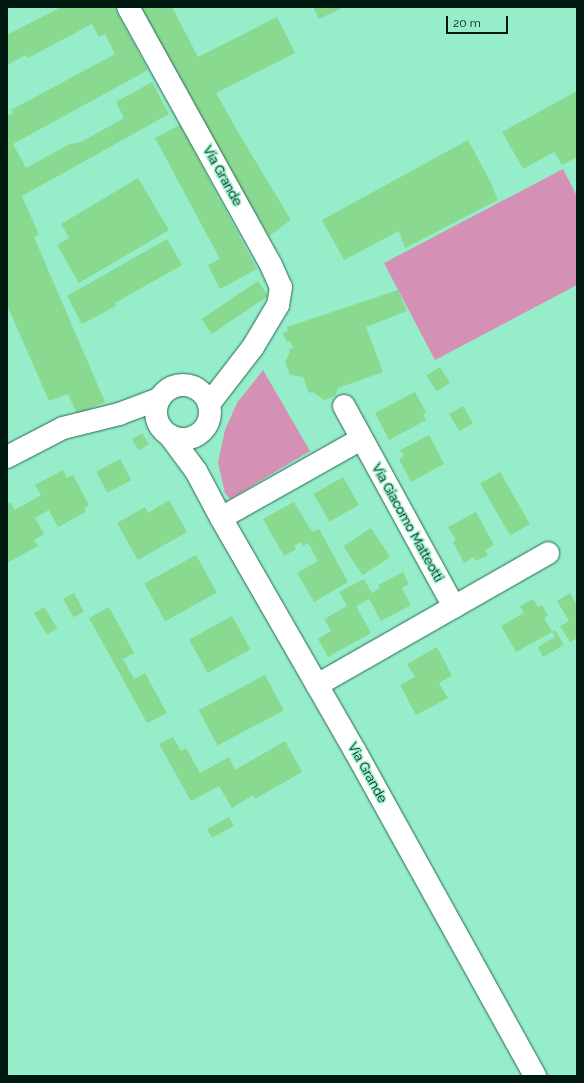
<!DOCTYPE html>
<style>
body{margin:0}
#map{position:relative;width:584px;height:1083px;overflow:hidden;background:#96edca;font-family:Raleway,sans-serif}
div>[style]{position:absolute}
.green>*{inset:0;background:#d491b5}
.building>*{inset:0;background:#89d990;transform-origin:0 0}
.roads{filter:drop-shadow(0 0 1px #256850) drop-shadow(0 0 1px #256850)}
.minor>*{height:22px;margin:-11px;padding:0 11px;transform-origin:11px;border-radius:11px;background:#fff}
.minor>.ring{margin:-11px;padding:0;box-sizing:content-box;background:none;border:22px solid #fff;border-radius:50%}
span{translate:-50% -50%;white-space:nowrap;text-align:center;line-height:1.15;-webkit-text-stroke:3px #96edca;paint-order:stroke}
.street-label{font-size:13px;color:#001910}
.frame{position:absolute;inset:0;border:8px solid #001910;pointer-events:none}
.scale{position:absolute;left:446px;top:16px;width:62px;height:18px;box-sizing:border-box;border:2px solid #001910;border-top:0;padding-left:5px;font-size:12px;line-height:14px;white-space:nowrap;color:#001910;-webkit-text-stroke:3px #96edca;paint-order:stroke}
</style>
<div id="map">
<div class="green">
<i style="clip-path:polygon(563px 169px,577px 196px,577px 285px,435px 360px,384px 263px)"></i>
<i style="clip-path:polygon(263px 370px,310px 451px,230px 499px,225px 493px,218px 462px,225px 430px,237px 403px)"></i>
</div>
<div class="building">
<i style="clip-path:polygon(61px 7px,114px 7px,148px 70px,13px 144px,26px 168px,68px 145px,83px 141px,124px 118px,116px 102px,152px 82px,169px 114px,22px 196px,39px 235px,34px 237px,105px 402px,77px 414px,68px 394px,49px 401px,7px 305px,7px 116px,13px 113px,11px 110px,115px 54px,105px 34px,99px 37px,92px 24px,28px 58px,26px 55px,7px 65px,7px 35px)"></i>
<i style="clip-path:polygon(141px 7px,172px 7px,198px 57px,277px 17px,295px 53px,216px 93px,238px 132px,291px 220px,269px 236px,192px 105px)"></i>
<i style="clip-path:polygon(313px 7px,344px 7px,319px 19px)"></i>
<i style="clip-path:polygon(577px 91px,577px 157px,562px 165px,554px 152px,523px 169px,502px 132px)"></i>
<i style="clip-path:polygon(180px 125px,257px 269px,220px 289px,208px 265px,220px 259px,155px 138px)"></i>
<i style="clip-path:polygon(468px 140px,491px 183px,498px 200px,405px 248px,399px 231px,344px 260px,322px 220px)"></i>
<i style="clip-path:polygon(138px 178px,169px 230px,79px 283px,57px 245px,69px 238px,61px 224px)"></i>
<i style="clip-path:polygon(167px 239px,182px 265px,115px 303px,116px 306px,82px 324px,67px 296px)"></i>
<i style="left:258px;top:281px;width:18px;height:68px;rotate:56deg"></i>
<i style="clip-path:polygon(398px 290px,407px 311px,366px 327px,383px 372px,338px 388px,335px 396px,324px 400px,313px 392px,309px 393px,303px 377px,290px 375px,285px 362px,290px 352px,289px 349px,293px 348px,290px 341px,287px 342px,283px 333px,288px 331px,287px 327px)"></i>
<i style="left:440px;top:367px;width:19px;height:16px;rotate:58deg"></i>
<i style="clip-path:polygon(415px 392px,426px 412px,423px 414px,426px 420px,389px 440px,375px 413px)"></i>
<i style="left:463px;top:406px;width:20px;height:16px;rotate:60deg"></i>
<i style="left:142px;top:433px;width:13px;height:12px;rotate:58deg"></i>
<i style="clip-path:polygon(429px 435px,444px 464px,411px 482px,399px 459px,404px 456px,400px 450px)"></i>
<i style="left:120px;top:459px;width:24px;height:27px;rotate:62deg"></i>
<i style="clip-path:polygon(63px 470px,67px 478px,73px 475px,89px 505px,84px 508px,86px 512px,58px 527px,49px 510px,35px 518px,44px 534px,34px 540px,38px 546px,7px 563px,7px 504px,10px 502px,15px 510px,41px 495px,35px 485px)"></i>
<i style="left:500px;top:472px;width:60px;height:23px;rotate:60deg"></i>
<i style="left:343px;top:477px;width:32px;height:34px;rotate:60deg"></i>
<i style="clip-path:polygon(169px 500px,187px 532px,138px 560px,117px 523px,145px 507px,148px 513px)"></i>
<i style="clip-path:polygon(294px 502px,312px 532px,319px 529px,348px 582px,314px 602px,297px 573px,318px 561px,308px 543px,303px 546px,301px 542px,294px 546px,296px 549px,284px 556px,263px 519px)"></i>
<i style="clip-path:polygon(476px 512px,494px 545px,485px 550px,488px 555px,476px 561px,474px 557px,464px 563px,453px 542px,456px 540px,448px 527px)"></i>
<i style="left:371px;top:528px;width:35px;height:33px;rotate:57deg"></i>
<i style="left:196px;top:555px;width:43px;height:59px;rotate:61deg"></i>
<i style="clip-path:polygon(403px 572px,409px 584px,402px 588px,411px 605px,381px 621px,369px 599px,356px 606px,371px 633px,328px 657px,318px 639px,331px 631px,324px 619px,347px 606px,339px 592px,364px 579px,372px 593px,380px 588px,378px 585px)"></i>
<i style="left:74px;top:593px;width:21px;height:12px;rotate:62deg"></i>
<i style="clip-path:polygon(570px 593px,577px 606px,577px 638px,570px 642px,560px 626px,569px 621px,557px 601px)"></i>
<i style="clip-path:polygon(533px 599px,538px 607px,542px 605px,548px 615px,544px 618px,552px 632px,516px 652px,501px 626px,524px 613px,520px 606px)"></i>
<i style="left:44px;top:607px;width:25px;height:12px;rotate:58deg"></i>
<i style="clip-path:polygon(109px 607px,134px 653px,123px 659px,134px 679px,145px 673px,167px 713px,147px 723px,89px 618px)"></i>
<i style="left:232px;top:616px;width:38px;height:49px;rotate:61deg"></i>
<i style="clip-path:polygon(555px 630px,564px 645px,543px 657px,538px 647px,555px 637px,552px 632px)"></i>
<i style="clip-path:polygon(437px 647px,452px 676px,439px 683px,448px 698px,416px 715px,400px 685px,415px 677px,407px 664px)"></i>
<i style="left:265px;top:675px;width:40px;height:75px;rotate:62deg"></i>
<i style="clip-path:polygon(173px 737px,181px 751px,186px 748px,200px 773px,229px 757px,235px 770px,285px 741px,302px 772px,255px 799px,253px 795px,232px 808px,219px 786px,191px 801px,159px 744px)"></i>
<i style="left:229px;top:817px;width:10px;height:25px;rotate:61deg"></i>
</div>
<div class="roads">
<div class="minor">
<i style="left:128px;top:7px;width:295px;rotate:61deg"></i>
<i style="left:271px;top:265px;width:24px;rotate:66deg"></i>
<i style="left:281px;top:287px;width:18px;rotate:99deg"></i>
<i style="left:278px;top:305px;width:49px;rotate:120.8deg"></i>
<i style="left:253px;top:347px;width:72px;rotate:127.7deg"></i>
<i class="ring" style="left:156px;top:385px;width:32px;height:32px"></i>
<i style="left:344px;top:406px;width:229px;rotate:61.3deg"></i>
<i style="left:170px;top:436px;width:44px;rotate:53.4deg"></i>
<i style="left:196px;top:471px;width:53px;rotate:62deg"></i>
<i style="left:221px;top:518px;width:269px;rotate:60.1deg"></i>
<i style="left:355px;top:751px;width:372px;rotate:61deg"></i>
<i style="left:7px;top:457px;width:63px;rotate:-27.4deg"></i>
<i style="left:63px;top:428px;width:58px;rotate:-14deg"></i>
<i style="left:119px;top:414px;width:43px;rotate:-20.6deg"></i>
<i style="left:221px;top:518px;width:161px;rotate:-29.4deg"></i>
<i style="left:317px;top:685px;width:266px;rotate:-29.7deg"></i>
</div>
</div>
<div class="street-label">
<span style="left:222px;top:176px;rotate:61deg">Via Grande</span>
<span style="left:407px;top:523px;rotate:61deg">Via Giacomo Matteotti</span>
<span style="left:367px;top:773px;rotate:61deg">Via Grande</span>
</div>
<div class="frame"></div>
<div class="scale">20 m</div>
</div>
